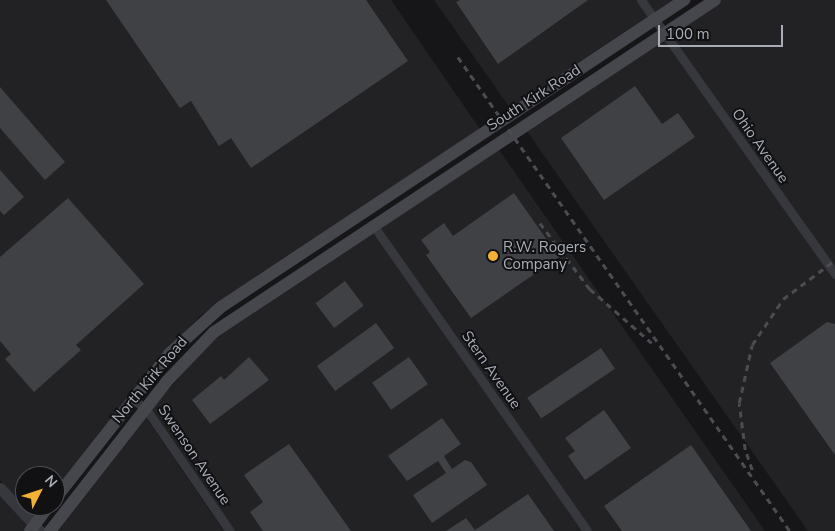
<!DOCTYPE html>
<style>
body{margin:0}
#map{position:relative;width:835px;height:531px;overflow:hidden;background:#161618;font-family:"Nunito Sans",sans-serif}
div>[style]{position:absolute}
.built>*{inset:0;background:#222225}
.building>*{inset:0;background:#404145;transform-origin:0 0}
.minor>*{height:9px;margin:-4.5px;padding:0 4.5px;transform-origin:4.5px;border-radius:4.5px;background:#37383d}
.tertiary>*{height:11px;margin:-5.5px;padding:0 5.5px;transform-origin:5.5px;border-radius:5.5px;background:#37383d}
.secondary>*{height:12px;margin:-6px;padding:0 6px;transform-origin:6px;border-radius:6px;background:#45474d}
.rail>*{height:2.5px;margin-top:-1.25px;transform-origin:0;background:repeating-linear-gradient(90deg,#4a4c52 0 6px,transparent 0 11px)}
.dots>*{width:14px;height:14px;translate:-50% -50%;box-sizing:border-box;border:2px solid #111113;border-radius:50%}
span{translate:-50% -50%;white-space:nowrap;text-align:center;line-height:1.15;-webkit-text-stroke:4px #111113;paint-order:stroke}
.street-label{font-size:15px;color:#a8adb8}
.poi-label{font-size:15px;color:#a8adb8}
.left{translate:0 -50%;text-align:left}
.north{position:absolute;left:15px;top:466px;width:50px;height:50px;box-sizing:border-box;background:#111113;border:1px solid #4d4f55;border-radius:50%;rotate:49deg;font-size:14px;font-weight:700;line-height:20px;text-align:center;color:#a8adb8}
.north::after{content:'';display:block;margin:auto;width:18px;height:22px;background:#f2b134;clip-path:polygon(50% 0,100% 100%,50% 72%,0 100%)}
.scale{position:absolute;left:658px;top:25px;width:125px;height:22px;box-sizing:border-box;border:2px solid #a8adb8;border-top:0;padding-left:6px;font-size:15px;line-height:18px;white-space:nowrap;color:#a8adb8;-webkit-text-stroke:4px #111113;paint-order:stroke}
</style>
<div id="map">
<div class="built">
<i style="clip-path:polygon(0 0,391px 0,480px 129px,199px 317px,154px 363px,55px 491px,55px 476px,25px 476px,25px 506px,43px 506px,33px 519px,0 480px)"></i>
<i style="clip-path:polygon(434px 0,673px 0,510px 108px)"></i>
<i style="clip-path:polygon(722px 0,835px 0,835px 531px,808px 531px,526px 130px)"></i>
<i style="clip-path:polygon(497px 147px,765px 531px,234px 531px,151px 410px,212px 340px)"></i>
<i style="clip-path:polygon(145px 416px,224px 531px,57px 531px)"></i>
<i style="clip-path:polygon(0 494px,29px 527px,26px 531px,0 531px)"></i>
</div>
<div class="building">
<i style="clip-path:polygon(106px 0,366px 0,408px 61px,251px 168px,231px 138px,219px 146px,191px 101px,180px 108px)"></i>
<i style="clip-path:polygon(460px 0,588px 0,498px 64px,456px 2px)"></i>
<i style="clip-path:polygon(635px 86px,662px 124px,678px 113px,695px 137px,604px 200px,561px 138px)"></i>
<i style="clip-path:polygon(0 87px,65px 162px,45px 180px,0 128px)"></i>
<i style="clip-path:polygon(0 170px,24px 197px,4px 215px,0 211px)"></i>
<i style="clip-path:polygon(514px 193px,559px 257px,471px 318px,426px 255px,430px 252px,421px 240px,444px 223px,453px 236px)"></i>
<i style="clip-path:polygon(68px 198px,144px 284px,76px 345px,81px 350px,34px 392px,5px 359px,11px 354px,0 341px,0 257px)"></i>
<i style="left:345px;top:281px;width:31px;height:37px;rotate:53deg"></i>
<i style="clip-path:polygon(827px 322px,835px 324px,835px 455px,770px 363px)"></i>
<i style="left:376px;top:323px;width:31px;height:73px;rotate:54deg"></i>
<i style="left:601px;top:348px;width:25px;height:89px;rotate:56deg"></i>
<i style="clip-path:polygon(249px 357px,269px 380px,210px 424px,192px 400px,221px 376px,224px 380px)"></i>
<i style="left:409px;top:357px;width:33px;height:45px;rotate:55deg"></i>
<i style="clip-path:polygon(604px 410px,631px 448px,585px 480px,568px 456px,575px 451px,565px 438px)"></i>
<i style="clip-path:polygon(442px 418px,461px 444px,444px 456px,452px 469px,465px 460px,471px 462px,487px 485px,432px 523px,413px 495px,446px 473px,438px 461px,407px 481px,388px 456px)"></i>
<i style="clip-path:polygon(289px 444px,351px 531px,263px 531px,250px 512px,263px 502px,244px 475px)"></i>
<i style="clip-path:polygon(691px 445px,751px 531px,622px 531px,604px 506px)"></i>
<i style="clip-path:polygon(528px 494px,554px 531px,446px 531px,466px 518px,475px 530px)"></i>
</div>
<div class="minor">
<i style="left:641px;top:0;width:336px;rotate:54.7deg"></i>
<i style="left:373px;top:225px;width:373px;rotate:55deg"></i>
<i style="left:133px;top:399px;width:16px;rotate:38deg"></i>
<i style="left:146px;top:409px;width:148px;rotate:55.5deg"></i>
</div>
<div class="tertiary">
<i style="left:0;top:488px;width:59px;rotate:47.1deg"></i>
</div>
<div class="secondary">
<i style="left:55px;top:499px;width:184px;rotate:-51.8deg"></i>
<i style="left:169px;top:354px;width:70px;rotate:-42.1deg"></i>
<i style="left:221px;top:307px;width:556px;rotate:-33.55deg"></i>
<i style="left:30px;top:531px;width:31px;rotate:-53deg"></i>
<i style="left:50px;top:531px;width:190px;rotate:-52deg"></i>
<i style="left:167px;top:381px;width:68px;rotate:-46.2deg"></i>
<i style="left:214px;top:332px;width:601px;rotate:-33.53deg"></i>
</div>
<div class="rail">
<i style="left:458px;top:57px;width:579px;rotate:54.99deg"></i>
<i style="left:540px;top:223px;width:83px;rotate:52.9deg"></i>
<i style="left:590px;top:289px;width:82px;rotate:41.1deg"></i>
<i style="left:752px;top:470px;width:21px;rotate:-109deg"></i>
<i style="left:745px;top:450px;width:47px;rotate:-97.3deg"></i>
<i style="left:739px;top:403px;width:59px;rotate:-77.4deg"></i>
<i style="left:752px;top:345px;width:55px;rotate:-56deg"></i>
<i style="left:783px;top:299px;width:65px;rotate:-36.9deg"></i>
</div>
<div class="dots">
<i style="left:493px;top:256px;background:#f2b134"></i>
</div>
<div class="street-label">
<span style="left:534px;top:98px;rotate:-33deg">South Kirk Road</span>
<span style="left:760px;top:146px;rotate:55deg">Ohio Avenue</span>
<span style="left:491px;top:370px;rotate:55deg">Stern Avenue</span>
<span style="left:150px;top:380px;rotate:-50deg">North Kirk Road</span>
<span style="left:194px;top:455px;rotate:56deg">Swenson Avenue</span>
</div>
<div class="poi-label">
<span class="left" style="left:503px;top:256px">R.W. Rogers<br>Company</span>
</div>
<div class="north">N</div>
<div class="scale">100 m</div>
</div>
